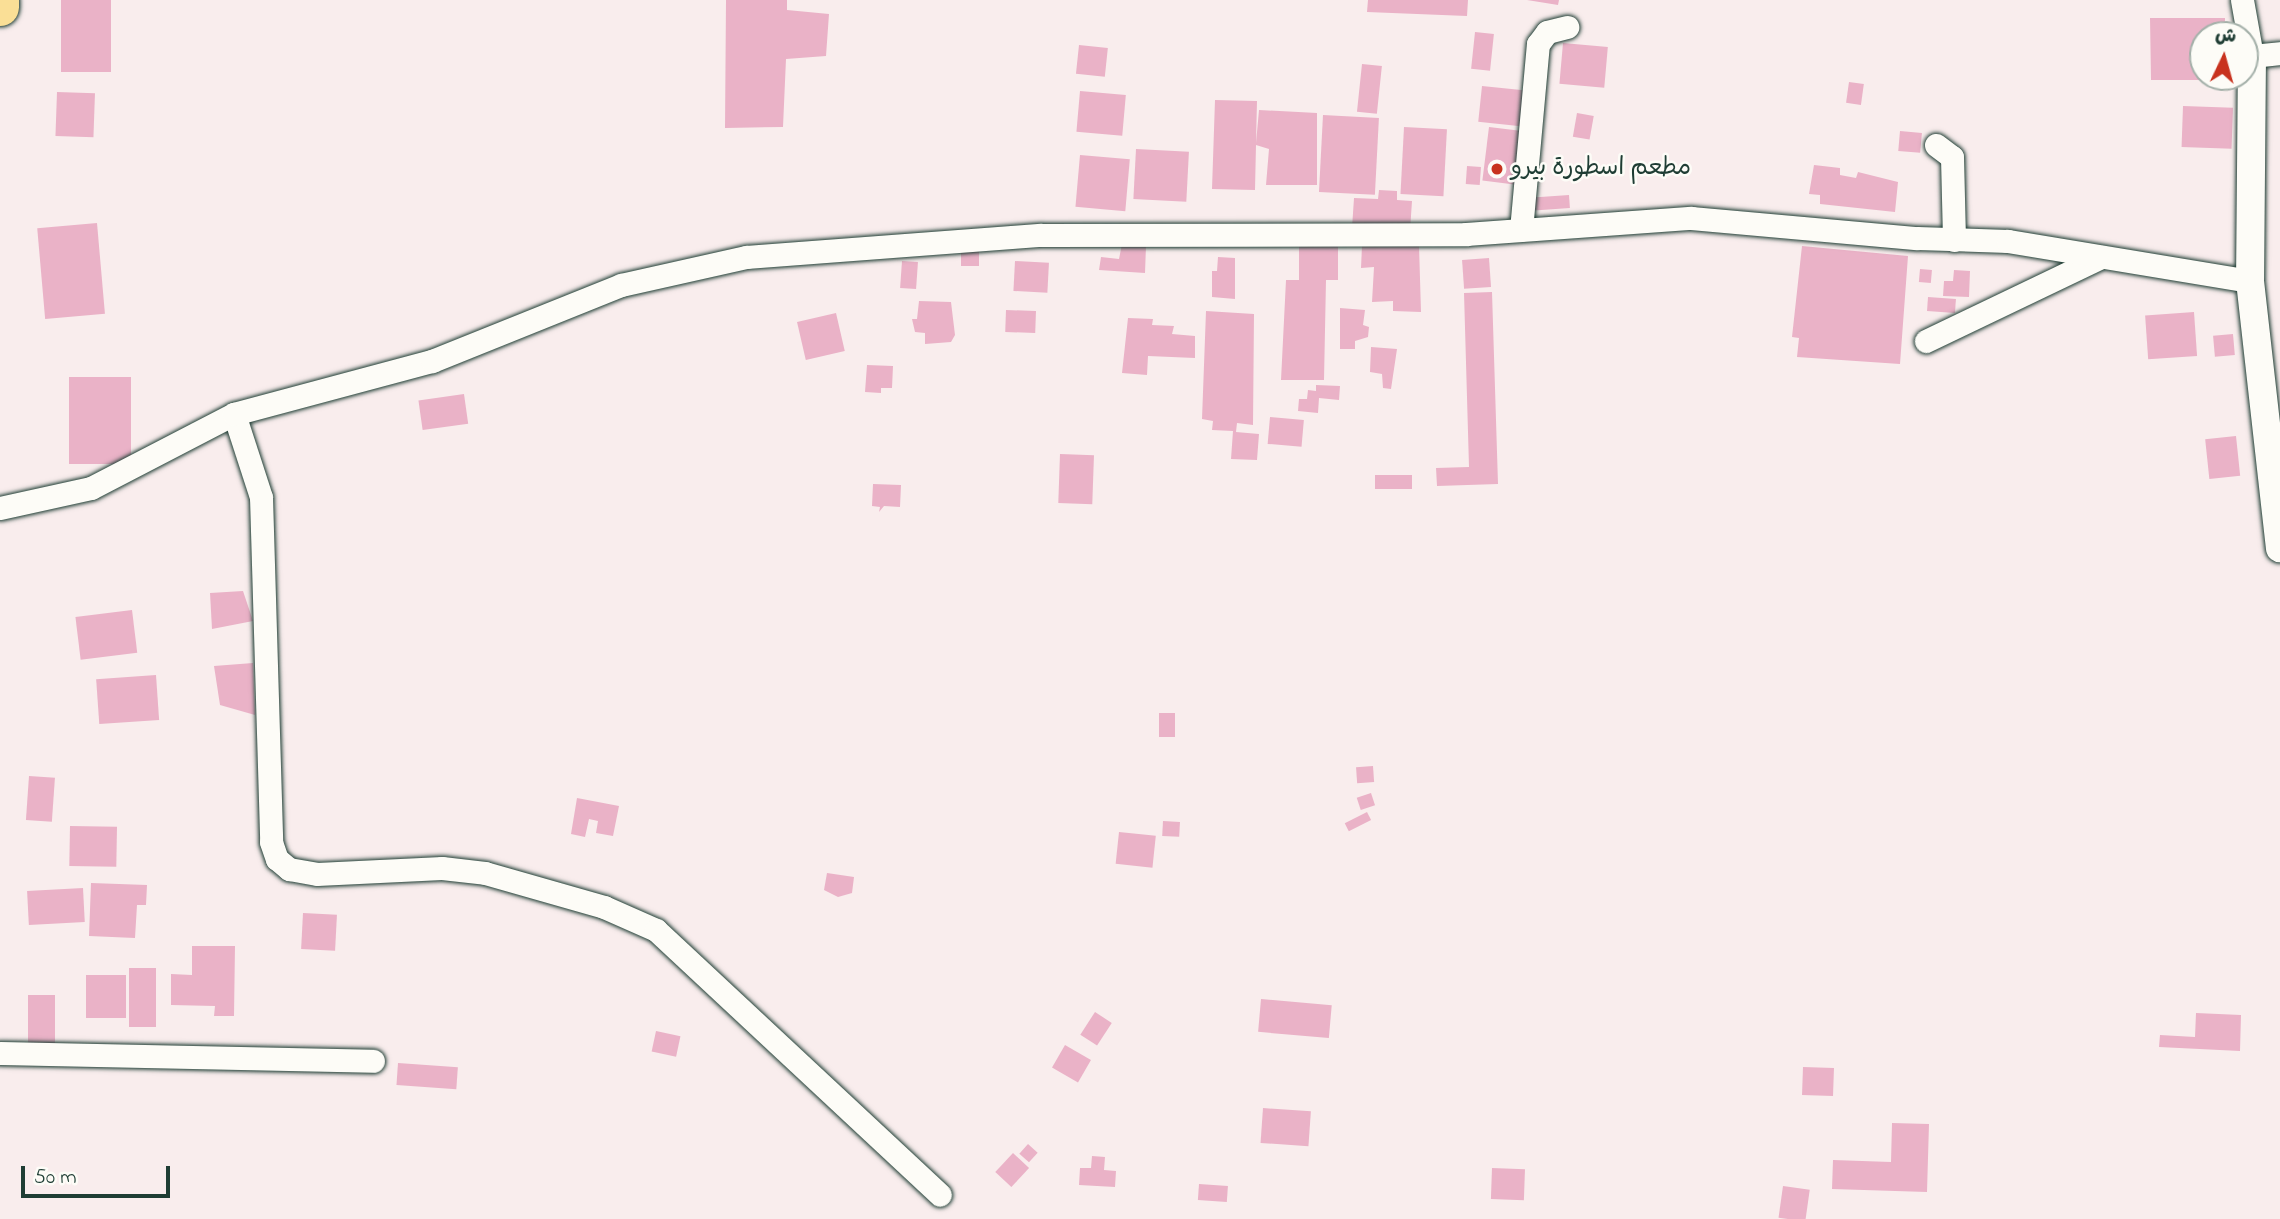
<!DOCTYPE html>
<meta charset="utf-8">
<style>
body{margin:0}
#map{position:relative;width:2280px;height:1219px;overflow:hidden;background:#f9eded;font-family:"Indie Flower","Playpen Sans Arabic",sans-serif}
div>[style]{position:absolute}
.building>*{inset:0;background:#eab2c7;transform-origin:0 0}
.roads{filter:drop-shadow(0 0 2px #1f3d34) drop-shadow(0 0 2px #1f3d34)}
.minor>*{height:23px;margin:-11.5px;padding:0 11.5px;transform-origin:11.5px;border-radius:11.5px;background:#fdfcf7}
.tertiary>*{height:28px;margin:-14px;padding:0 14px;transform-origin:14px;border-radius:14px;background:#fdfcf7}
.primary>*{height:37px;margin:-18.5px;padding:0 18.5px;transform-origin:18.5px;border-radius:18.5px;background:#fadf96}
.dots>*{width:19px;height:19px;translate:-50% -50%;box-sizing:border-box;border:4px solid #fdfcf7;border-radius:50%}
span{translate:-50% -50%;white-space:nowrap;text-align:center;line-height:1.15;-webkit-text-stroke:5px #fdfcf7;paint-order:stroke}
.poi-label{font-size:24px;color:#1f3d34}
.left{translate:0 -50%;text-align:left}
.north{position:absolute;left:2189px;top:21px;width:70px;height:70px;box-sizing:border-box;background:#fdfcf7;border:2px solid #a4b0a9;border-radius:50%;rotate:5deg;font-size:19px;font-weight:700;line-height:28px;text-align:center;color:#1f3d34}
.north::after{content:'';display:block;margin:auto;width:24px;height:32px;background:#c8321e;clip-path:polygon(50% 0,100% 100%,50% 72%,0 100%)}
.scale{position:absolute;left:21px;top:1166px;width:149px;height:32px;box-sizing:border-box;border:4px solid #1f3d34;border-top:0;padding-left:9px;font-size:21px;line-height:24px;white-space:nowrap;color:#1f3d34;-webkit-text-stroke:5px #fdfcf7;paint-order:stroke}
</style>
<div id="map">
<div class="building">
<i style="left:61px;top:0;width:50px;height:72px"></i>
<i style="clip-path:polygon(726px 0,787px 0,787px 10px,829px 14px,826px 56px,786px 59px,783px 127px,725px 128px)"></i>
<i style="clip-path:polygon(1368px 0,1468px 0,1467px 16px,1367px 12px)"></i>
<i style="clip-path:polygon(1527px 0,1559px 0,1558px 5px)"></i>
<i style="clip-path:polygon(2150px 18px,2225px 18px,2225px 35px,2203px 35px,2203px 77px,2225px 80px,2151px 80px)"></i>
<i style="left:1475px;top:32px;width:19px;height:37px;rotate:6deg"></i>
<i style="left:1563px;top:43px;width:45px;height:41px;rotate:5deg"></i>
<i style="left:1079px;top:45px;width:29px;height:29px;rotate:6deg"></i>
<i style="left:1362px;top:64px;width:20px;height:48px;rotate:6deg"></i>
<i style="left:1849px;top:82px;width:15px;height:21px;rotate:8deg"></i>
<i style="left:1482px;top:86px;width:45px;height:36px;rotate:6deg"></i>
<i style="left:1080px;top:91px;width:46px;height:41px;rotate:5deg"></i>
<i style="left:57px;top:92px;width:38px;height:44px;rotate:2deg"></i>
<i style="clip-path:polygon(1215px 100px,1257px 101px,1256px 143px,1259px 110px,1317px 113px,1317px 185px,1266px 185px,1269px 149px,1256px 145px,1255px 190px,1212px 189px)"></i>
<i style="left:2183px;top:106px;width:50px;height:41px;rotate:2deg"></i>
<i style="left:1577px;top:113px;width:17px;height:24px;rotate:10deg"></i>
<i style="left:1323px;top:115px;width:56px;height:77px;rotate:3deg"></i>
<i style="left:1404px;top:127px;width:43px;height:67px;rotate:3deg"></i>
<i style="left:1489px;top:127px;width:38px;height:54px;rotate:7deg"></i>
<i style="left:1900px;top:131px;width:22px;height:20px;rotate:5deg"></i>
<i style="left:1136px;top:149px;width:53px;height:50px;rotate:3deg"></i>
<i style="left:1080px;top:155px;width:50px;height:52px;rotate:5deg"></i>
<i style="clip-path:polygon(1814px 165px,1840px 168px,1840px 175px,1856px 178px,1858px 172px,1898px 182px,1895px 212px,1820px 204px,1820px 195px,1809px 194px)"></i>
<i style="left:1467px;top:166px;width:14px;height:18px;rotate:4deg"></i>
<i style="clip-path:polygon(1379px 190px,1397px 191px,1397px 200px,1412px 201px,1410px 231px,1352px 228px,1354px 198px,1378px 199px)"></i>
<i style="left:1569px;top:195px;width:13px;height:36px;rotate:86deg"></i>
<i style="left:97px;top:223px;width:91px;height:60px;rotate:85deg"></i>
<i style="clip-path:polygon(1122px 244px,1146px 246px,1145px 273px,1099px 270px,1101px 257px,1119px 259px)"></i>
<i style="clip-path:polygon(1299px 245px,1338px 245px,1338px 280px,1326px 280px,1324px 380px,1281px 380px,1286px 280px,1299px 280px)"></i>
<i style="clip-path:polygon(1419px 245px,1421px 312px,1393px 311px,1393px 301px,1372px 302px,1374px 267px,1361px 268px,1362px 246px)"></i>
<i style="clip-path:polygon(1802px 246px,1908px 256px,1900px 364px,1797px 357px,1799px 338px,1792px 337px)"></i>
<i style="left:961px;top:250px;width:18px;height:16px"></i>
<i style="clip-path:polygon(1218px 257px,1235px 258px,1235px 299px,1212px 297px,1212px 271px,1217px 271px)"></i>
<i style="left:1489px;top:258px;width:29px;height:27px;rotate:86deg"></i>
<i style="left:902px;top:261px;width:16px;height:27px;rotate:4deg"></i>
<i style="left:1015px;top:261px;width:34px;height:30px;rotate:3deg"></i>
<i style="left:1920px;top:269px;width:12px;height:13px;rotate:5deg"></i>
<i style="clip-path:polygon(1954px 270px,1970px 271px,1969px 297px,1943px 296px,1944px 281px,1953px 281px)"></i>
<i style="clip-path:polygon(1492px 292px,1498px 484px,1437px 486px,1436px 468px,1469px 467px,1464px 293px)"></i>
<i style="left:1928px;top:297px;width:28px;height:14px;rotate:4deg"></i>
<i style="clip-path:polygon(919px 301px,951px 302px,955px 335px,951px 342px,925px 344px,925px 333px,915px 332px,912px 319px,917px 319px)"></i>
<i style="clip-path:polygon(1340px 308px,1365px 310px,1363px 325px,1369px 327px,1368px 337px,1355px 341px,1355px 349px,1340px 349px)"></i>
<i style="left:1006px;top:310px;width:30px;height:22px;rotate:2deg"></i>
<i style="clip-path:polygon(1206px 311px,1254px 314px,1253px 425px,1237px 423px,1236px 432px,1259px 434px,1257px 460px,1231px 459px,1233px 431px,1212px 430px,1213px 421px,1202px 419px)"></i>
<i style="left:2194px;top:312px;width:44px;height:49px;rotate:86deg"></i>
<i style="left:836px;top:313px;width:39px;height:40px;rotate:77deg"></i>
<i style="clip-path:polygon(1128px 318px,1153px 319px,1152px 325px,1174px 326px,1172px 334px,1195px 336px,1195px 358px,1148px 356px,1147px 375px,1122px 373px)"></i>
<i style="left:2233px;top:334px;width:21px;height:20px;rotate:85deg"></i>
<i style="clip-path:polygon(1371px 347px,1397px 349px,1391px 389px,1383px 388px,1382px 374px,1370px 372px)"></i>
<i style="clip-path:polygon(867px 365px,893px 366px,892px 388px,881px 388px,881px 393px,865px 392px)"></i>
<i style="left:69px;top:377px;width:62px;height:87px"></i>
<i style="clip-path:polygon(1316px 385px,1340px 386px,1339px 400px,1319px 398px,1318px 413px,1298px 411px,1299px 399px,1307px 399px,1308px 390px,1316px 391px)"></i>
<i style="left:464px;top:394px;width:30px;height:46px;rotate:82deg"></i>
<i style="left:1270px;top:417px;width:34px;height:27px;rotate:5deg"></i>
<i style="left:2236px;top:436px;width:40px;height:31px;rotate:84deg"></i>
<i style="left:1060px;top:454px;width:34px;height:49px;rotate:2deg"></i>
<i style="left:1375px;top:475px;width:37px;height:14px"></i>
<i style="clip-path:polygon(873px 484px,901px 485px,900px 507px,884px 506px,879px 512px,880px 507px,872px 506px)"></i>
<i style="clip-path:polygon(243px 591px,253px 621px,212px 629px,210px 593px)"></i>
<i style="left:132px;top:610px;width:43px;height:57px;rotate:83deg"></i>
<i style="clip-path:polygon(253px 663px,255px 715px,220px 705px,214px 666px)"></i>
<i style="left:156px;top:675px;width:45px;height:60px;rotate:86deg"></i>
<i style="left:1159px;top:713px;width:16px;height:24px"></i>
<i style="left:1373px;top:766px;width:16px;height:17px;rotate:86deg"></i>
<i style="left:29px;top:776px;width:26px;height:44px;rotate:4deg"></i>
<i style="left:1371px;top:793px;width:13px;height:15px;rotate:72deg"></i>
<i style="clip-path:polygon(577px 798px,619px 806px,613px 836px,596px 833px,598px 821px,589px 819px,585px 837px,571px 834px)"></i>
<i style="left:1367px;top:812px;width:9px;height:25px;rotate:63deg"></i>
<i style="left:1163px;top:821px;width:17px;height:15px;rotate:3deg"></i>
<i style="left:70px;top:826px;width:47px;height:40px;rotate:1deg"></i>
<i style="left:1119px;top:832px;width:37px;height:32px;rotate:6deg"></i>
<i style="clip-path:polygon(827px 873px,854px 877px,852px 893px,838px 897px,824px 890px)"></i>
<i style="clip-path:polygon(91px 883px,147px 885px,146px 905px,137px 905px,135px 938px,89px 936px)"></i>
<i style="left:83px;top:888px;width:34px;height:56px;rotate:87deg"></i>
<i style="left:303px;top:913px;width:34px;height:36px;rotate:3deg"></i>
<i style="clip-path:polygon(192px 946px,235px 946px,234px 1016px,214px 1016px,215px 1006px,171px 1005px,171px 974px,192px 975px)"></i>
<i style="left:129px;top:968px;width:27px;height:59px"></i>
<i style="left:86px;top:975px;width:40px;height:43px"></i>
<i style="left:28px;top:995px;width:27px;height:51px"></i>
<i style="left:1261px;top:999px;width:71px;height:33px;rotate:5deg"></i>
<i style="left:1095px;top:1012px;width:20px;height:27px;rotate:33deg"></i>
<i style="clip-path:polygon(2196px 1013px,2241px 1015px,2240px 1051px,2159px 1047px,2160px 1035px,2195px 1037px)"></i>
<i style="left:656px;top:1031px;width:25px;height:21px;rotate:12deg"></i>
<i style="left:1065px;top:1045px;width:30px;height:26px;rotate:30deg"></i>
<i style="left:398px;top:1063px;width:60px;height:22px;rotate:4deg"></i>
<i style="left:1803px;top:1067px;width:31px;height:28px;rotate:2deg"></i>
<i style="left:1263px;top:1108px;width:48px;height:35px;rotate:4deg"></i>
<i style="clip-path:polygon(1892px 1123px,1929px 1124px,1927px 1192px,1832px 1189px,1833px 1160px,1891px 1162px)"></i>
<i style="left:1028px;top:1144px;width:13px;height:13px;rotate:42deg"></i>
<i style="left:1013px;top:1153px;width:22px;height:26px;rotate:43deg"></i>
<i style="clip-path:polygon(1092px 1156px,1105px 1157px,1104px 1170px,1116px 1171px,1115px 1187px,1079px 1185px,1080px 1168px,1091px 1168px)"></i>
<i style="left:1492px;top:1168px;width:33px;height:31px;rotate:2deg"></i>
<i style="left:1199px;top:1184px;width:29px;height:16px;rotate:4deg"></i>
<i style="left:1783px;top:1186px;width:27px;height:32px;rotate:8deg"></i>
</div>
<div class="roads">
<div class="minor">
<i style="left:2242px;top:0;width:57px;rotate:79.9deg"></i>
<i style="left:2252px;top:56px;width:28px;rotate:-6deg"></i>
<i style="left:1936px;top:145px;width:20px;rotate:37deg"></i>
<i style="left:1952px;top:157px;width:83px;rotate:88.6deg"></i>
<i style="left:1521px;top:230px;width:187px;rotate:-84.8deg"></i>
<i style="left:1538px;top:44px;width:15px;rotate:-53deg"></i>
<i style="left:1547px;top:32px;width:21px;rotate:-14deg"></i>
<i style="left:1926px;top:341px;width:194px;rotate:-25.6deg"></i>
<i style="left:234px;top:414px;width:87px;rotate:72deg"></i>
<i style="left:261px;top:497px;width:345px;rotate:88.3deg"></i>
<i style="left:271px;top:842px;width:18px;rotate:71deg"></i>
<i style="left:277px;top:859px;width:16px;rotate:40deg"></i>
<i style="left:289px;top:869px;width:28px;rotate:10deg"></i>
<i style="left:317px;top:874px;width:125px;rotate:-2.7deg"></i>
<i style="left:442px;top:868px;width:43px;rotate:6.6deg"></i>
<i style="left:485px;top:873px;width:124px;rotate:15.9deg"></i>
<i style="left:604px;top:907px;width:57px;rotate:23.9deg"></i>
<i style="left:656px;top:930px;width:388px;rotate:43deg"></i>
<i style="left:0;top:508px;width:93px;rotate:-12.4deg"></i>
<i style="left:91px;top:488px;width:161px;rotate:-27.4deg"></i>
<i style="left:234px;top:414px;width:205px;rotate:-15deg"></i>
<i style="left:432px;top:361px;width:204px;rotate:-21.9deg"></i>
<i style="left:621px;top:285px;width:128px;rotate:-12.6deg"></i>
<i style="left:746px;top:257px;width:296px;rotate:-4.3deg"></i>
<i style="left:1041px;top:235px;width:425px;rotate:-0.1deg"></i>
<i style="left:1466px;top:234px;width:226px;rotate:-4.1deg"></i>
<i style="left:1691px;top:218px;width:227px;rotate:5.1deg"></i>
<i style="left:1917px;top:238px;width:91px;rotate:1.9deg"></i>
<i style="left:2008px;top:241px;width:245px;rotate:9.4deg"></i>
<i style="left:0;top:1053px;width:373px;rotate:1.2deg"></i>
</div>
<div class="tertiary">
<i style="left:2252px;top:56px;width:225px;rotate:90.5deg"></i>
<i style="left:2250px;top:281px;width:269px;rotate:83.6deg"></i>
</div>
<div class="primary">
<i style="left:0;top:7px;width:7px;rotate:-90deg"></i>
</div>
</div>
<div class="dots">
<i style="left:1497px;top:169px;background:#c8321e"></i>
</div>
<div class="poi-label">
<span class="left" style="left:1511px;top:169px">مطعم اسطورة بيرو</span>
</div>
<div class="north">ش</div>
<div class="scale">50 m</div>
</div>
